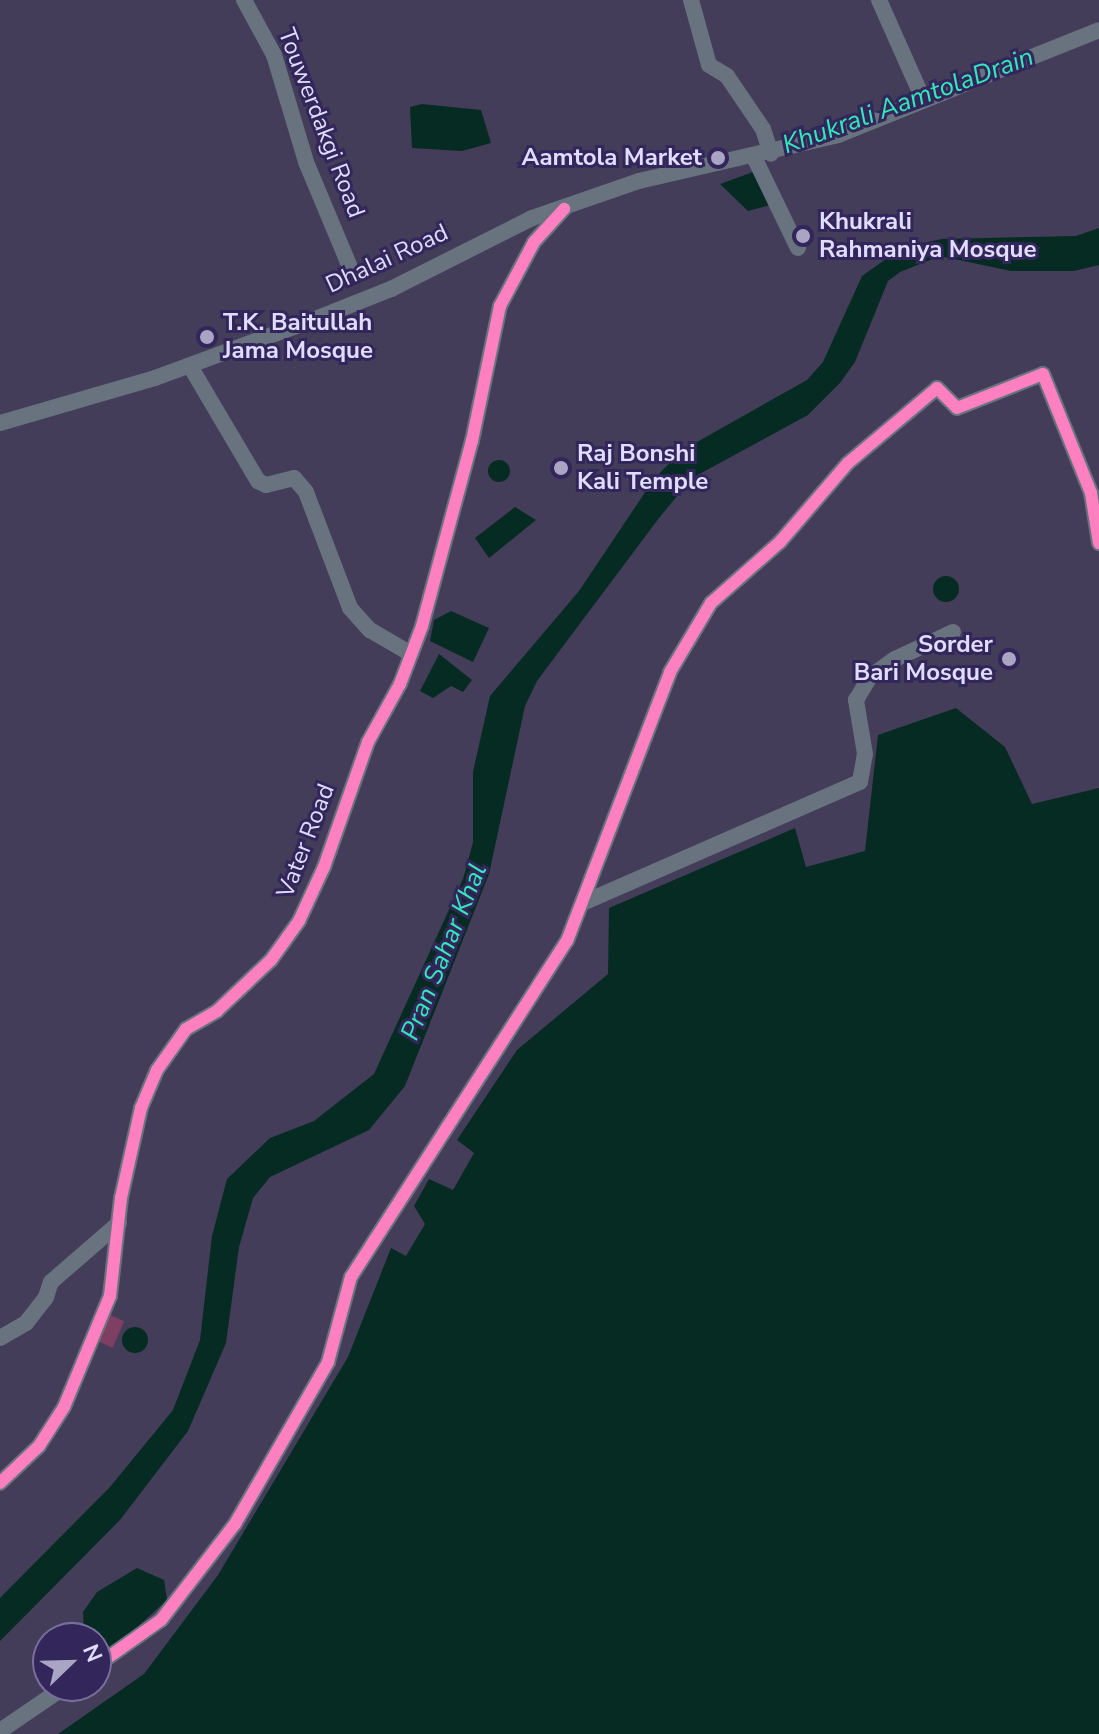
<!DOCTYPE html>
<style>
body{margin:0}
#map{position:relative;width:1099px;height:1734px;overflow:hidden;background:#433d5a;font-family:"Nunito Sans",sans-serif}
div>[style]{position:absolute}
.green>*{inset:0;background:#7f3f62;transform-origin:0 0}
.water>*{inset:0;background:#062b23}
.round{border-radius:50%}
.minor>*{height:16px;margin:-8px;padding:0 8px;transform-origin:8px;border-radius:8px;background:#68737f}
.cycleway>*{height:12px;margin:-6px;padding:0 6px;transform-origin:6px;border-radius:6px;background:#ff80c0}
.dots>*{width:22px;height:22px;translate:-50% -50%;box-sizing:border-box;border:4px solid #32265a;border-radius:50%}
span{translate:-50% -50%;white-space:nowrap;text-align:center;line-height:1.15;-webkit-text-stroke:6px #32265a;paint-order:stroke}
.street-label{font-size:24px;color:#e1ddfe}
.poi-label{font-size:24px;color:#e1ddfe;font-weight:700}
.right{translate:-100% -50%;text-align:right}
.left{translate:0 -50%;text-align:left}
.water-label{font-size:26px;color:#33e8bb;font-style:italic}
.north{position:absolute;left:32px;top:1622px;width:80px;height:80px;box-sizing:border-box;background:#32265a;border:2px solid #786f9c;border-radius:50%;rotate:67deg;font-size:22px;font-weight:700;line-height:32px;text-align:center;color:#e1ddfe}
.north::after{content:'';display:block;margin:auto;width:28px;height:36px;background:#aaa5c5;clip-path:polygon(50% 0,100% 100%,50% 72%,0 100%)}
</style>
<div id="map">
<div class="green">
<i style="left:106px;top:1313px;width:20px;height:29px;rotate:24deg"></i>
</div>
<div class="water">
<i style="clip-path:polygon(422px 104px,481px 110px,491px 143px,462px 151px,412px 148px,410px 107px)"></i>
<i style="clip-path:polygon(753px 172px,770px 205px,748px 211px,720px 184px)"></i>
<i style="clip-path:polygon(1099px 228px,1099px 265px,1074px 271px,1011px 271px,940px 256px,900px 272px,888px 281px,855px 362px,840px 383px,808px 415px,692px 478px,659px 518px,537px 681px,525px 706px,489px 874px,405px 1086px,369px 1130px,270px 1177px,253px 1198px,239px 1247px,226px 1343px,188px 1431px,120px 1520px,0 1641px,0 1598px,110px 1487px,173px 1410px,200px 1340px,212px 1236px,227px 1179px,270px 1138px,314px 1121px,374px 1074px,463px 879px,473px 842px,473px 772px,490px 696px,579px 591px,654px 479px,681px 451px,807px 380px,823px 362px,862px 276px,903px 247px,942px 239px,1076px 236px)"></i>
<i class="round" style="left:488px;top:460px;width:22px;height:22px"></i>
<i style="clip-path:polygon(515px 507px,536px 520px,489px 558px,475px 538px)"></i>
<i class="round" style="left:933px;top:576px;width:26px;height:26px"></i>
<i style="clip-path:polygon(451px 611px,489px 628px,473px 662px,430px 641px,434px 620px)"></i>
<i style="clip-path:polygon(439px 654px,472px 680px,463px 692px,451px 686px,433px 698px,420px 691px)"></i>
<i style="clip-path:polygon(956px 708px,1005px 747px,1032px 804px,1099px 788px,1099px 1734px,58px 1734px,144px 1674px,218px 1575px,348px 1357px,391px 1248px,406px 1256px,425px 1224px,414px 1206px,429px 1179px,453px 1190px,474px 1153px,457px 1140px,517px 1050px,608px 974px,609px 908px,795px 828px,806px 867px,865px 851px,878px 735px)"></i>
<i class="round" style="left:122px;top:1327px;width:26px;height:26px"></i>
<i style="clip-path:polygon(137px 1568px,164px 1580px,167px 1600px,121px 1642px,99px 1653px,96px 1638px,86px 1638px,84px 1632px,83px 1612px,97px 1592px)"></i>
</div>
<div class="minor">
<i style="left:244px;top:0;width:63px;rotate:61.4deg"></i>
<i style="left:274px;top:55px;width:112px;rotate:73.3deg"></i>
<i style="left:306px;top:162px;width:112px;rotate:67.3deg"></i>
<i style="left:691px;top:0;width:67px;rotate:74.5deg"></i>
<i style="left:709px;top:65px;width:21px;rotate:31deg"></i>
<i style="left:727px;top:76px;width:64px;rotate:55.8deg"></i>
<i style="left:763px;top:129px;width:26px;rotate:72deg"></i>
<i style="left:879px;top:0;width:108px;rotate:66deg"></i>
<i style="left:754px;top:157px;width:101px;rotate:64.2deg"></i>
<i style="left:190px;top:366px;width:134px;rotate:59.4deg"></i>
<i style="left:258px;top:481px;width:9px;rotate:27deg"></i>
<i style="left:266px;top:485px;width:29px;rotate:-14deg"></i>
<i style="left:294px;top:478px;width:18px;rotate:49deg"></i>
<i style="left:306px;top:492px;width:124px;rotate:69.2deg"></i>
<i style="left:350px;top:608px;width:30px;rotate:48deg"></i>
<i style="left:370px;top:630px;width:48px;rotate:30.3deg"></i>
<i style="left:0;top:423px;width:161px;rotate:-16.2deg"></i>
<i style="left:155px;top:378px;width:174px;rotate:-20.2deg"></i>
<i style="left:318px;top:318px;width:79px;rotate:-21.7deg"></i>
<i style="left:391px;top:289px;width:158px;rotate:-26.7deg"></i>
<i style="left:532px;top:218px;width:113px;rotate:-19.1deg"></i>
<i style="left:639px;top:181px;width:204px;rotate:-13deg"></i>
<i style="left:838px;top:135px;width:281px;rotate:-21.9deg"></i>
<i style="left:585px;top:902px;width:300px;rotate:-23.6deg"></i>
<i style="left:860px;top:782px;width:28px;rotate:-80deg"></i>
<i style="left:865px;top:754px;width:55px;rotate:-99.5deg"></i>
<i style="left:856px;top:700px;width:27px;rotate:-59deg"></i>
<i style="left:870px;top:677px;width:31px;rotate:-36deg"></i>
<i style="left:895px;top:659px;width:64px;rotate:-25deg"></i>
<i style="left:0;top:1338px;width:30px;rotate:-30deg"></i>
<i style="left:26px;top:1323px;width:33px;rotate:-52deg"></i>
<i style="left:46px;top:1297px;width:16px;rotate:-72deg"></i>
<i style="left:51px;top:1282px;width:90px;rotate:-40.9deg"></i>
<i style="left:0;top:1483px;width:54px;rotate:-43.5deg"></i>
<i style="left:39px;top:1446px;width:46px;rotate:-57.3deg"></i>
<i style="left:64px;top:1407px;width:120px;rotate:-67.5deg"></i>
<i style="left:110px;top:1296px;width:99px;rotate:-83.6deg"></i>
<i style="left:121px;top:1198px;width:92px;rotate:-77.5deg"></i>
<i style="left:141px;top:1108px;width:41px;rotate:-67.2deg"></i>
<i style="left:157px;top:1070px;width:50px;rotate:-54.7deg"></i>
<i style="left:186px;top:1029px;width:36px;rotate:-30deg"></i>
<i style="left:217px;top:1011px;width:74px;rotate:-43.4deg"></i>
<i style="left:271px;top:960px;width:48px;rotate:-54.3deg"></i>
<i style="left:299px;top:921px;width:60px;rotate:-65.2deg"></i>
<i style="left:324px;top:867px;width:133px;rotate:-70.6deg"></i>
<i style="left:368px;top:742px;width:66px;rotate:-61.1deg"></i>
<i style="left:400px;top:684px;width:62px;rotate:-69.2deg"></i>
<i style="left:422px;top:626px;width:192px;rotate:-74.9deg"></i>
<i style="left:472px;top:441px;width:138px;rotate:-78.3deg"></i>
<i style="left:500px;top:306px;width:72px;rotate:-62deg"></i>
<i style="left:534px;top:242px;width:45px;rotate:-47.7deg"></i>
<i style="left:96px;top:1666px;width:80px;rotate:-35.3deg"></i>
<i style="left:161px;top:1620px;width:121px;rotate:-52.4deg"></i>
<i style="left:235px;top:1524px;width:187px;rotate:-60.1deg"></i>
<i style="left:328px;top:1362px;width:88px;rotate:-74.9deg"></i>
<i style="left:351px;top:1277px;width:399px;rotate:-57.3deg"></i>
<i style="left:567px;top:941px;width:288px;rotate:-69deg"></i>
<i style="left:670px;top:672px;width:80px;rotate:-59.3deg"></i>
<i style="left:711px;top:603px;width:92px;rotate:-41.5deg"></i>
<i style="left:780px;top:542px;width:104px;rotate:-49.3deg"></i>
<i style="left:848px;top:463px;width:116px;rotate:-40.1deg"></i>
<i style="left:937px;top:388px;width:28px;rotate:45deg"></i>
<i style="left:957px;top:408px;width:92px;rotate:-21.6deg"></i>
<i style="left:1043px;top:374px;width:128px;rotate:68deg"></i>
<i style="left:1091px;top:493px;width:51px;rotate:80.9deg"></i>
<i style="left:0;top:1731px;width:80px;rotate:-34.3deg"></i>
</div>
<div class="cycleway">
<i style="left:0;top:1483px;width:54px;rotate:-43.5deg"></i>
<i style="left:39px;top:1446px;width:46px;rotate:-57.3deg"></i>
<i style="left:64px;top:1407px;width:120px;rotate:-67.5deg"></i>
<i style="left:110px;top:1296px;width:99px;rotate:-83.6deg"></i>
<i style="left:121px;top:1198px;width:92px;rotate:-77.5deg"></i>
<i style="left:141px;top:1108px;width:41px;rotate:-67.2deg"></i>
<i style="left:157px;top:1070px;width:50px;rotate:-54.7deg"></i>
<i style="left:186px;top:1029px;width:36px;rotate:-30deg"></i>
<i style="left:217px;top:1011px;width:74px;rotate:-43.4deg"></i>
<i style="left:271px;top:960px;width:48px;rotate:-54.3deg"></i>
<i style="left:299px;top:921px;width:60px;rotate:-65.2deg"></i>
<i style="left:324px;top:867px;width:133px;rotate:-70.6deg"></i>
<i style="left:368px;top:742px;width:66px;rotate:-61.1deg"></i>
<i style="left:400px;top:684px;width:62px;rotate:-69.2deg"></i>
<i style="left:422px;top:626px;width:192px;rotate:-74.9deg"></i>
<i style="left:472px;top:441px;width:138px;rotate:-78.3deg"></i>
<i style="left:500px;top:306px;width:72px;rotate:-62deg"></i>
<i style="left:534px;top:242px;width:45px;rotate:-47.7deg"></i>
<i style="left:96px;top:1666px;width:80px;rotate:-35.3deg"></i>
<i style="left:161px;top:1620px;width:121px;rotate:-52.4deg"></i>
<i style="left:235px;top:1524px;width:187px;rotate:-60.1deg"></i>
<i style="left:328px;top:1362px;width:88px;rotate:-74.9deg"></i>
<i style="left:351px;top:1277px;width:399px;rotate:-57.3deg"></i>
<i style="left:567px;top:941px;width:288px;rotate:-69deg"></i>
<i style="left:670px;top:672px;width:80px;rotate:-59.3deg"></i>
<i style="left:711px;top:603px;width:92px;rotate:-41.5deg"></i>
<i style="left:780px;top:542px;width:104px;rotate:-49.3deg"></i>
<i style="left:848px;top:463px;width:116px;rotate:-40.1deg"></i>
<i style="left:937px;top:388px;width:28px;rotate:45deg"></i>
<i style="left:957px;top:408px;width:92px;rotate:-21.6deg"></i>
<i style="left:1043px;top:374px;width:128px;rotate:68deg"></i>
<i style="left:1091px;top:493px;width:51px;rotate:80.9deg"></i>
</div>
<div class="dots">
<i style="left:718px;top:158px;background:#aaa5c5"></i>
<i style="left:803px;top:236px;background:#aaa5c5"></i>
<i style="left:207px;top:337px;background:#aaa5c5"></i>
<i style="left:561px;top:468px;background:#aaa5c5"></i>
<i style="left:1009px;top:659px;background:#aaa5c5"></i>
</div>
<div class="street-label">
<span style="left:321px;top:123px;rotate:69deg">Touwerdakgi Road</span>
<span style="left:387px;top:259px;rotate:-25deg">Dhalai Road</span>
<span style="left:306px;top:841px;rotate:-69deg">Vater Road</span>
</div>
<div class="poi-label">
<span class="right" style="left:702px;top:158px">Aamtola Market</span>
<span class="left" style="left:819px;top:236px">Khukrali<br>Rahmaniya Mosque</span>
<span class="left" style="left:223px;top:337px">T.K. Baitullah<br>Jama Mosque</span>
<span class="left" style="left:577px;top:468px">Raj Bonshi<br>Kali Temple</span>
<span class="right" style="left:993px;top:659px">Sorder<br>Bari Mosque</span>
</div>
<div class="water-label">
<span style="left:908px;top:101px;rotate:-20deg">Khukrali AamtolaDrain</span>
<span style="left:444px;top:952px;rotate:-68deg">Pran Sahar Khal</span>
</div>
<div class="north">N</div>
</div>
